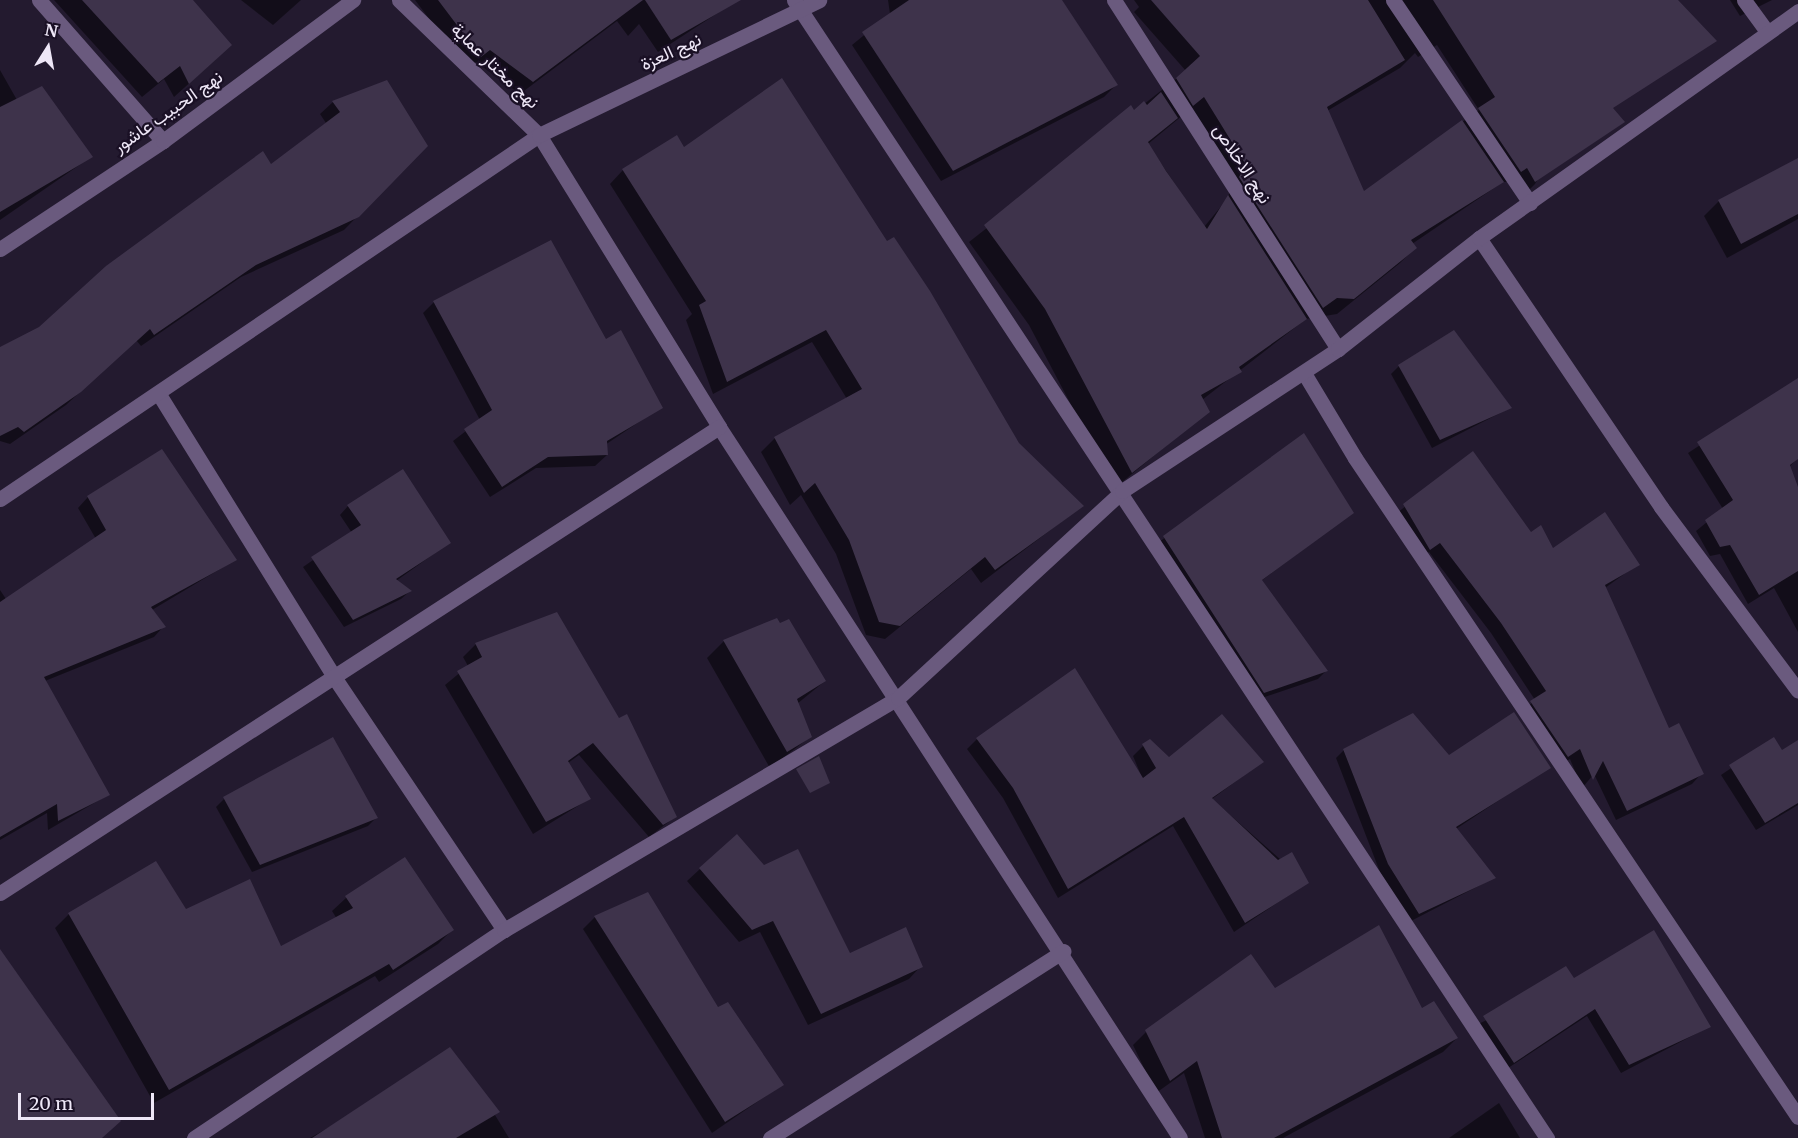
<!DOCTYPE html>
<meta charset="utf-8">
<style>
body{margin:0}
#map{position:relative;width:1798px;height:1138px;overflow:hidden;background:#231a2f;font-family:Merriweather,Vazirmatn,serif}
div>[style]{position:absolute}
.shadow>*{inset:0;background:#0007}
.building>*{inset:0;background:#3e334b}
.street>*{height:15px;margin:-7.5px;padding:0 7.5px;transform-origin:7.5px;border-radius:7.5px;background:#6a5a7e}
span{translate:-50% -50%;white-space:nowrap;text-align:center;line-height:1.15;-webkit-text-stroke:4.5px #1a1025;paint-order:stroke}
.street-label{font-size:18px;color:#eee7f7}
.north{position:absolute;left:18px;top:18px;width:60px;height:60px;-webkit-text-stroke:4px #1a1025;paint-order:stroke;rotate:11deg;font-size:16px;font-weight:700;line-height:24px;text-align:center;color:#eee7f7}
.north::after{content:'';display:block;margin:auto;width:21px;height:27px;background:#eee7f7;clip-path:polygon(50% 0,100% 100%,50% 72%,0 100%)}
.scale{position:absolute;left:18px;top:1093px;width:136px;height:27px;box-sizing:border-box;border:3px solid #eee7f7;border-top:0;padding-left:8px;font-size:18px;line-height:21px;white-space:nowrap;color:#eee7f7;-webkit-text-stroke:4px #1a1025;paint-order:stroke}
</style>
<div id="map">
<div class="shadow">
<i style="clip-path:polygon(54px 0,191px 0,215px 60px,174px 97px,164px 79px,142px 97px)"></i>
<i style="clip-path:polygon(241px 0,301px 0,273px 25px)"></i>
<i style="clip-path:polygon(415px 0,721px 0,727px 7px,658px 52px,639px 24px,628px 36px,617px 21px,520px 94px,476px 62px,467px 69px)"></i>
<i style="clip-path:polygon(888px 0,1060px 0,1116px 85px,1104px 97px,941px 181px,852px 45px,890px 14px)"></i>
<i style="clip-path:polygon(evenodd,1134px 0,1643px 0,1535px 184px,1521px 198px,1511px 182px,1503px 182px,1412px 244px,1415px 248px,1400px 263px,1337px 314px,1306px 319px,1202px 400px,1208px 411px,1115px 488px,1029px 325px,969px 242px,1186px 71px,1134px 12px,1139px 7px,1134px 0,1437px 45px,1479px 110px,1363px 193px,1327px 111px,1400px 68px,1415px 53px,1418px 57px,1437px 45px,1134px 0,1189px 110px,1232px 181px,1228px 198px,1204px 227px,1148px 144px,1189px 110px)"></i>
<i style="clip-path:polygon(1730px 0,1772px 0,1740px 16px)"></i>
<i style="clip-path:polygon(0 70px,17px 100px,91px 157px,0 220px)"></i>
<i style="clip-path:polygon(333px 102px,426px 146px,344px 230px,241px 277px,141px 346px,136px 340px,66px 405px,10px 444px,0 441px,0 349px,40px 328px,271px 166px,326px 123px,320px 114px)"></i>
<i style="clip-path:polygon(684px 149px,1018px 444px,1082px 506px,981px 583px,971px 569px,885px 639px,866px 635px,836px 554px,801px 495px,790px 505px,761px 452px,775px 438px,847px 399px,812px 342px,713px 394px,686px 320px,692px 314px,610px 184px,623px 170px)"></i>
<i style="clip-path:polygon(1798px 159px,1798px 219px,1727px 258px,1704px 216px,1719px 201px)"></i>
<i style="clip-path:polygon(434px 302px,605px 341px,661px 407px,605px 445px,607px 455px,595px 466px,536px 468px,490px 497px,453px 441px,480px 420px,423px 313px)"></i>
<i style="clip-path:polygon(1399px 366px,1510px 408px,1432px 448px,1391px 374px)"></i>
<i style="clip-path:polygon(1798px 381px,1798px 458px,1789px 467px,1798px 492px,1798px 632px,1774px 588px,1748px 604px,1720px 554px,1710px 556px,1696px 531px,1723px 509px,1688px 453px)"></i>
<i style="clip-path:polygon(1304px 435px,1352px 513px,1261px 581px,1326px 671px,1318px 679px,1256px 700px,1155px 545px)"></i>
<i style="clip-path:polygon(1473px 454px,1530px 534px,1552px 550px,1638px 564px,1605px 588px,1668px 730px,1702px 773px,1692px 784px,1616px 820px,1594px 774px,1582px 788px,1570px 759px,1557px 766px,1521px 713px,1535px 700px,1491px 633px,1429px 552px,1419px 559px,1393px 516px)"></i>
<i style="clip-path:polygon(88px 497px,235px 560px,152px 610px,164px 626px,154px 637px,45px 681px,108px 795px,48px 830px,47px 813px,0 840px,0 590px,6px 599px,96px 539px,78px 508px)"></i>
<i style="clip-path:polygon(348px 506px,449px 543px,396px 581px,409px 592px,401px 599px,344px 627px,303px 567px,352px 533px,340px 515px)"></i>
<i style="clip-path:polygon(556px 614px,675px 817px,649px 837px,579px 755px,568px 763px,589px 799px,533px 834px,445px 685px,468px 666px,463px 657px,476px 644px)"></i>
<i style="clip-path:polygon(724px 641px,825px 681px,797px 704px,810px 737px,770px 768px,707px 658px)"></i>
<i style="clip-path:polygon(977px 739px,1143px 780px,1133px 756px,1143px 746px,1169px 759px,1262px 762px,1212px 799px,1307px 883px,1234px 932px,1173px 826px,1058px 898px,1003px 798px,967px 749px)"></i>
<i style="clip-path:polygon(1774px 739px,1781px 752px,1798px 742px,1798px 805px,1756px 830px,1721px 775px)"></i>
<i style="clip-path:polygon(1344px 750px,1448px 757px,1549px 767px,1456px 829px,1494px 878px,1411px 921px,1380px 872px,1336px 758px)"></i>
<i style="clip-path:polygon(224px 799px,377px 817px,368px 826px,252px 872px,216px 807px)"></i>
<i style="clip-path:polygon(405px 859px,452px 930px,438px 944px,379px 982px,375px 976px,154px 1103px,55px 928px,69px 914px,186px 911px,280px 948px,337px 919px,332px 911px,346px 898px)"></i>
<i style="clip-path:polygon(763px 867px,850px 955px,921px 966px,909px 979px,808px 1025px,760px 932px,739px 942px,687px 881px,700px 869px)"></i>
<i style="clip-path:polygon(595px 917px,718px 1009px,782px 1085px,712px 1133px,583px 929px)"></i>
<i style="clip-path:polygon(1574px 980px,1709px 1027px,1621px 1073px,1587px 1016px,1505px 1070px,1476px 1025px)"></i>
<i style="clip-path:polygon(1275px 990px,1421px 1010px,1457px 1038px,1443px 1052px,1283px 1138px,1205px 1138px,1184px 1073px,1156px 1093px,1133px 1045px,1146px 1032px)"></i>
<i style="clip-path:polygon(1499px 1103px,1520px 1138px,1449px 1138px)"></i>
<i style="clip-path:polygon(498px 1112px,495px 1115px,509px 1138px,310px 1138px,333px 1125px)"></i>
</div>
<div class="building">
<i style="clip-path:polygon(82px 0,193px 0,232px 45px,189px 84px,180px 66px,158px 83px)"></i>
<i style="clip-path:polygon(438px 0,643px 0,533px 82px,490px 50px,481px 57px)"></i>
<i style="clip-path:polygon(645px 0,741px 0,671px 40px)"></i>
<i style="clip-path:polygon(909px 0,1062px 0,1118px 85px,953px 171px,862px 32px)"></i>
<i style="clip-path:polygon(1151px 0,1368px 0,1405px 60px,1327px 107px,1364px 191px,1462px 120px,1504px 182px,1411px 240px,1417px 248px,1354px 299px,1337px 298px,1323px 308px,1239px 177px,1246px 165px,1204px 97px,1193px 106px,1176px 78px,1200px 56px)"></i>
<i style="clip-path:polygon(1433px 0,1678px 0,1717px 41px,1613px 108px,1625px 122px,1535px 182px,1527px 168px,1521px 172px,1478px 108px,1495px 97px)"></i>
<i style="clip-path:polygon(782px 78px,887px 241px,894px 237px,930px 291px,1019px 443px,1084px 506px,995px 570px,985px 557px,900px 626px,879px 622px,849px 540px,815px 483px,804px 493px,774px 437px,862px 389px,826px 330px,727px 382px,699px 305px,706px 301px,622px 169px,677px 135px,684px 147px)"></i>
<i style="clip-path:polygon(387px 80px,428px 146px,359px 217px,256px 265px,154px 335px,150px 329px,81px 392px,24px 432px,18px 427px,0 436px,0 347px,39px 327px,106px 266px,263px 151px,271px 164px,340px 112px,332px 101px)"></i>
<i style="clip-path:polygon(42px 86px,93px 157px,0 212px,0 107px)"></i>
<i style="clip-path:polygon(1161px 92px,1178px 118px,1148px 142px,1166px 171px,1207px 229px,1228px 195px,1307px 319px,1239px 367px,1242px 372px,1201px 395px,1210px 412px,1132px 473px,1045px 309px,984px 225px,1131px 105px,1134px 110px,1144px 101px,1147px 105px)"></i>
<i style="clip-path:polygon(1798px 158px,1798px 214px,1741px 244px,1718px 200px)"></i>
<i style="clip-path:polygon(551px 240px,606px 339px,621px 330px,663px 408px,607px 441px,608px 455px,548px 457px,502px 487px,464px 429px,492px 410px,433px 301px)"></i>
<i style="clip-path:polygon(1454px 330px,1512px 408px,1440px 440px,1398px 365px)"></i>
<i style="clip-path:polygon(1798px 378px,1798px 459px,1790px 465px,1798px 487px,1798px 571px,1759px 595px,1730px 545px,1720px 547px,1705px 520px,1733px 500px,1697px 442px)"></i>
<i style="clip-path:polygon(1304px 433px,1354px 513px,1262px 580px,1328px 671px,1264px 693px,1163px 536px)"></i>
<i style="clip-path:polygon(162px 449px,237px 560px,151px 607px,166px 627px,44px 677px,110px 795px,58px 821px,57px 804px,0 837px,0 602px,106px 530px,87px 496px)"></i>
<i style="clip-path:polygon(1473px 451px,1531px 532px,1541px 525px,1553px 548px,1605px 512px,1640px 565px,1605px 585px,1669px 728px,1679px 723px,1704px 774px,1627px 811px,1603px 761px,1593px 780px,1580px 749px,1568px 757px,1530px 701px,1546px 691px,1501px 623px,1440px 543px,1430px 550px,1403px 504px)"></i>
<i style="clip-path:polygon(403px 469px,451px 543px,396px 579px,412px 591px,353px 620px,311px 557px,361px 525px,347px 505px)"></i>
<i style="clip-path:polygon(557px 612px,619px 718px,627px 714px,677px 817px,663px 825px,593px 743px,568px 761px,591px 799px,546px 822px,457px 671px,482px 657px,475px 643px)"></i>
<i style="clip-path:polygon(777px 618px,780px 623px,789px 619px,826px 681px,797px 699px,812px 737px,787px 752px,723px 640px)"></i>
<i style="clip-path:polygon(1075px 668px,1143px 778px,1156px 768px,1142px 744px,1150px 739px,1169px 757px,1222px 714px,1264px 762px,1212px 798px,1278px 860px,1292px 852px,1309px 883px,1245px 923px,1184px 817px,1068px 889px,1013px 788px,976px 738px)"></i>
<i style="clip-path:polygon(1514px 712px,1551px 768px,1456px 827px,1496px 878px,1419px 914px,1388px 864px,1343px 749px,1413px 713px,1449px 755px)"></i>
<i style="clip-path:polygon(333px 737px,378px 818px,260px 865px,223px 797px)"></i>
<i style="clip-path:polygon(1774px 737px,1782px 750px,1798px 740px,1798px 803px,1765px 823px,1729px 765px)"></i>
<i style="clip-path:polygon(819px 756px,830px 783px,810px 793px,796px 769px)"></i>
<i style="clip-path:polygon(737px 834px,764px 865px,798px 849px,850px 953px,906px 927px,923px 967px,821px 1014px,773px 921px,752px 930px,699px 868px)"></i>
<i style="clip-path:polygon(405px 857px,454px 930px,393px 970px,389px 964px,169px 1090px,68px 913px,156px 861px,186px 909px,250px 879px,281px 946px,353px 908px,345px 896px)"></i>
<i style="clip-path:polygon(648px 892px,718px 1007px,728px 1002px,784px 1085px,725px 1122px,594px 916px)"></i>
<i style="clip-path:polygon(1379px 925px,1422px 1008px,1434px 1001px,1458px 1038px,1274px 1138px,1222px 1138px,1197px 1061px,1170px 1081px,1145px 1030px,1251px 954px,1275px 988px)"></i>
<i style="clip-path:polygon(1654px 930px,1711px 1027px,1629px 1065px,1595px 1009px,1514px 1063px,1483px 1016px,1566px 966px,1574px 978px)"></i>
<i style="clip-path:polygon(0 949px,121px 1121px,102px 1138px,0 1138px)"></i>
<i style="clip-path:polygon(450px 1047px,500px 1112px,456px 1138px,312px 1138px)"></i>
</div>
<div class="street">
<i style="left:39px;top:0;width:188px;rotate:48.7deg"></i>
<i style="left:399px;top:0;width:194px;rotate:44deg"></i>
<i style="left:539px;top:135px;width:343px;rotate:58.3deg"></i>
<i style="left:719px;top:427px;width:847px;rotate:57.04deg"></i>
<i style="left:794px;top:0;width:1365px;rotate:56.51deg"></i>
<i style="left:1114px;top:0;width:415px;rotate:57.3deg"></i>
<i style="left:1393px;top:0;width:245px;rotate:56deg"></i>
<i style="left:1744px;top:0;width:37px;rotate:54deg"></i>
<i style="left:1479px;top:238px;width:325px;rotate:55.9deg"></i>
<i style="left:1661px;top:507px;width:229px;rotate:53.3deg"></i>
<i style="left:0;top:249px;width:196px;rotate:-33.5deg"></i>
<i style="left:163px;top:141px;width:237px;rotate:-36.6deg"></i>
<i style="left:1304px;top:373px;width:99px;rotate:59deg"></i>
<i style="left:1355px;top:458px;width:794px;rotate:56.09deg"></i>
<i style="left:160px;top:396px;width:331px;rotate:58.2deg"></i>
<i style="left:334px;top:677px;width:305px;rotate:56.1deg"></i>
<i style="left:0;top:499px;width:650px;rotate:-34.03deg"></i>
<i style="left:539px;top:135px;width:311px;rotate:-25.7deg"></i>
<i style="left:0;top:893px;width:857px;rotate:-32.95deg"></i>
<i style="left:194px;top:1138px;width:373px;rotate:-33.9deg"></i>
<i style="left:504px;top:930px;width:457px;rotate:-30.5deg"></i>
<i style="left:898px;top:698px;width:305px;rotate:-42.7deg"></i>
<i style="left:1122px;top:491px;width:258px;rotate:-33.3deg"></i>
<i style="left:1338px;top:349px;width:179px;rotate:-38.2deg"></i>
<i style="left:1479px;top:238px;width:392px;rotate:-35.4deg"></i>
<i style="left:770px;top:1138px;width:348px;rotate:-32.5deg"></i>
</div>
<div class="street-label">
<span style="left:671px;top:52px;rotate:-25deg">نهج العزة</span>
<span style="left:495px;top:66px;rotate:44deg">نهج مختار عماية</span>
<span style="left:168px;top:112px;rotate:-35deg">نهج الحبيب عاشور</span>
<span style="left:1242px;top:164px;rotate:57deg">نهج الاخلاص</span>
</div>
<div class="north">N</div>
<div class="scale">20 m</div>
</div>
